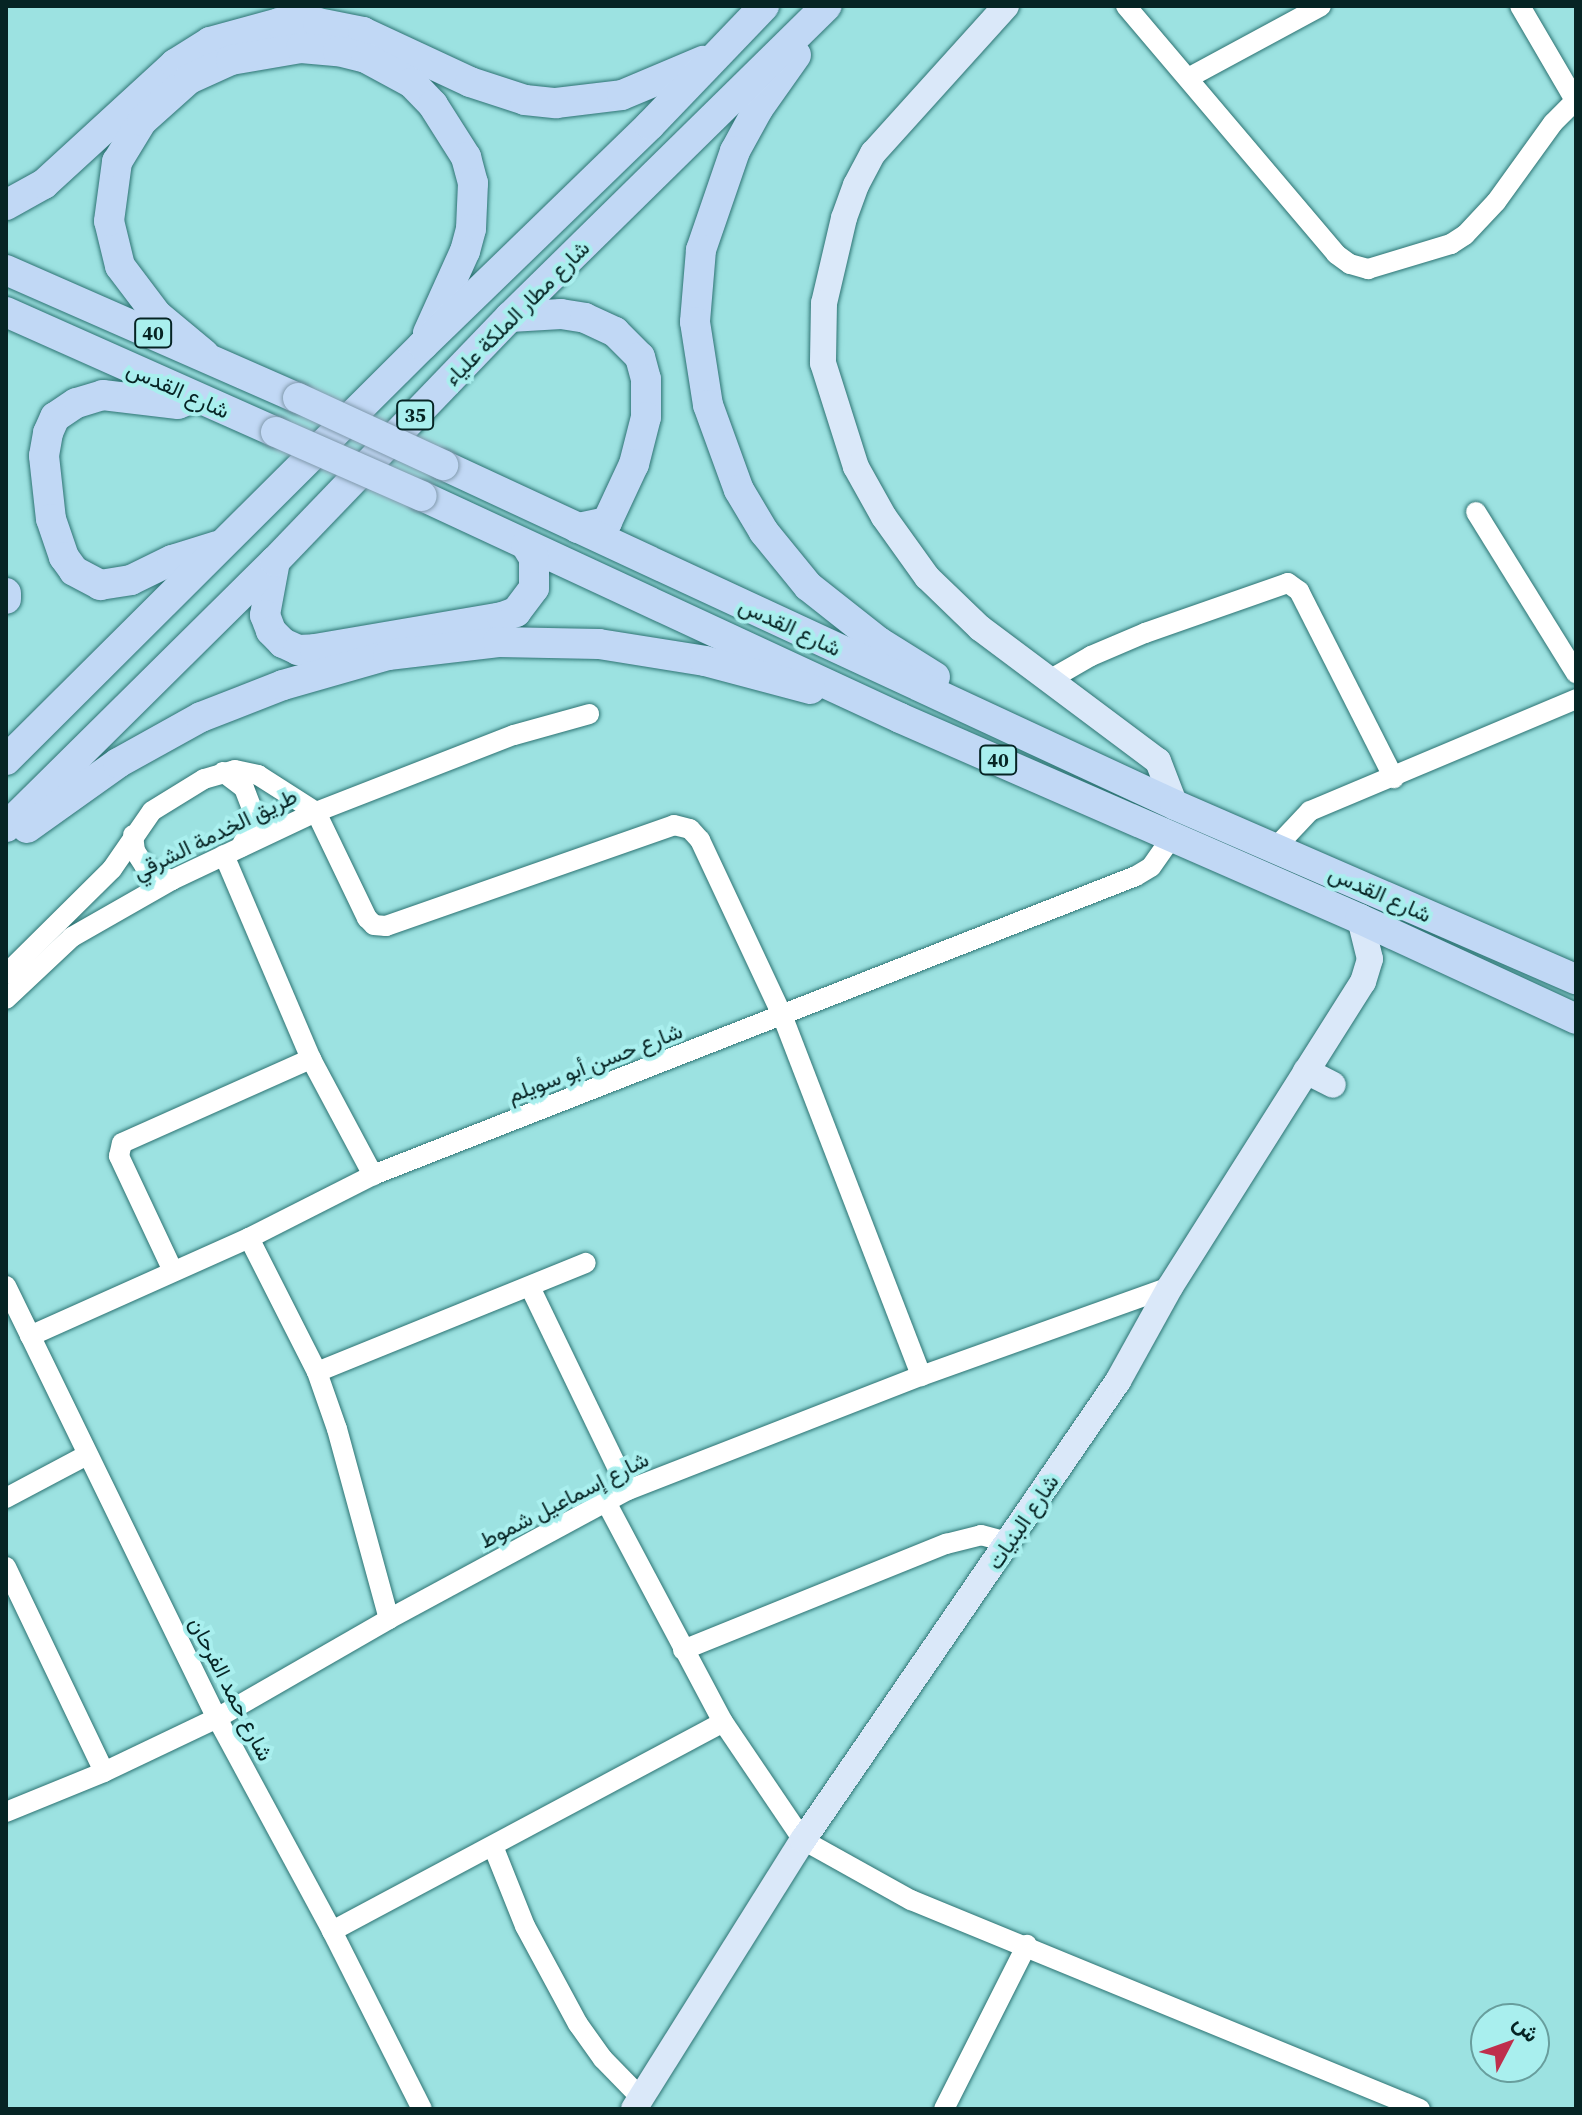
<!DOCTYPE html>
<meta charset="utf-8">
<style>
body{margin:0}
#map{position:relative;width:1582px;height:2115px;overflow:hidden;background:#9ce2e1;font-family:"Source Serif 4",Vazirmatn,serif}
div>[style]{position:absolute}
.roads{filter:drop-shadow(0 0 2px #2d7373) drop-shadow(0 0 2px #2d7373)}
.minor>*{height:20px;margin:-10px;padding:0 10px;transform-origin:10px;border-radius:10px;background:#fff}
.major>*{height:26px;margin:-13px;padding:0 13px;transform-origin:13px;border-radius:13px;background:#dae8f9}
.highway>*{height:30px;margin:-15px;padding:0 15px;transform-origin:15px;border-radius:15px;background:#c1d8f5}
.bridges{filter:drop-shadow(0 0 2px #8099ac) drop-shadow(0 0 2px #8099ac)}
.highway-bridge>*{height:30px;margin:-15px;padding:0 15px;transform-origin:15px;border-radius:15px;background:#c1d8f5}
span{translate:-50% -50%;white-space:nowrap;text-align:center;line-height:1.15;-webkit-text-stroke:8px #a9efee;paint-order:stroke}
.shield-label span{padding:2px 6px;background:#a9efee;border:2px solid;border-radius:6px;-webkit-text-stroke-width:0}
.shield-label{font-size:20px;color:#062424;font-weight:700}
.street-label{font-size:22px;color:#062424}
.frame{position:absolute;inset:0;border:8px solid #062424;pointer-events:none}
.north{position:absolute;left:1470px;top:2003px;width:80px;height:80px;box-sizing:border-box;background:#a9efee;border:2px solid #689e9d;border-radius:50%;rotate:49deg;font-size:22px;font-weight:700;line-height:32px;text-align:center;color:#062424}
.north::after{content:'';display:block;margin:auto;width:28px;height:36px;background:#bf2e4c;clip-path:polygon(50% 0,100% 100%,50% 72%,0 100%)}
</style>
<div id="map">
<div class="roads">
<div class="minor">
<i style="left:1126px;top:6px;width:325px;rotate:49.7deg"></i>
<i style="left:1336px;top:254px;width:17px;rotate:36deg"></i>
<i style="left:1350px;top:264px;width:19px;rotate:16deg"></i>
<i style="left:1368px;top:269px;width:87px;rotate:-16.8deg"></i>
<i style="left:1451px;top:244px;width:17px;rotate:-33deg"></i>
<i style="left:1465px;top:235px;width:45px;rotate:-46.8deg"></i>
<i style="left:1496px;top:202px;width:97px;rotate:-54.2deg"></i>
<i style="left:1553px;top:123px;width:33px;rotate:-45deg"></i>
<i style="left:1520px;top:6px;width:111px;rotate:59.7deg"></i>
<i style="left:1188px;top:78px;width:151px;rotate:-28.4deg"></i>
<i style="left:1476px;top:512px;width:190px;rotate:58.2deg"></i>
<i style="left:1051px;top:679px;width:46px;rotate:-29.9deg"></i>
<i style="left:1091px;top:656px;width:59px;rotate:-23.1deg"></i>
<i style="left:1145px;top:633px;width:151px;rotate:-19.3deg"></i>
<i style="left:1288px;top:583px;width:14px;rotate:36deg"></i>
<i style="left:1299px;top:591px;width:210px;rotate:63.1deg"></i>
<i style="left:223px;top:772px;width:26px;rotate:37deg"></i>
<i style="left:244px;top:788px;width:26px;rotate:69deg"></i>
<i style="left:253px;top:812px;width:13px;rotate:94deg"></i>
<i style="left:252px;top:825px;width:25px;rotate:117deg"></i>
<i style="left:316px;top:812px;width:118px;rotate:64.3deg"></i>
<i style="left:367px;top:918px;width:10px;rotate:45deg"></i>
<i style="left:374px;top:925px;width:12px;rotate:5deg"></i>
<i style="left:386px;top:926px;width:305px;rotate:-19.3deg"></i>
<i style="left:674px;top:825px;width:16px;rotate:14deg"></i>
<i style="left:690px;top:829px;width:15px;rotate:48deg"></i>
<i style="left:700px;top:840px;width:193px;rotate:64.9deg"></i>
<i style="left:782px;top:1015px;width:387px;rotate:68.9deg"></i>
<i style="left:133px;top:835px;width:16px;rotate:83deg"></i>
<i style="left:135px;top:851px;width:17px;rotate:57deg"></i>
<i style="left:144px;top:865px;width:16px;rotate:40deg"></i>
<i style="left:156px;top:875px;width:17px;rotate:17deg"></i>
<i style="left:1275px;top:848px;width:51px;rotate:-46.6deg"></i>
<i style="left:1310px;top:811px;width:289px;rotate:-22.8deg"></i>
<i style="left:224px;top:855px;width:222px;rotate:66.9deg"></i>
<i style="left:311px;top:1059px;width:132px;rotate:61.9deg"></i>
<i style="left:6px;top:974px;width:149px;rotate:-44.7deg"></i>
<i style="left:112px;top:869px;width:70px;rotate:-55.4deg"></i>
<i style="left:152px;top:811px;width:61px;rotate:-31.6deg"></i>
<i style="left:204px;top:779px;width:32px;rotate:-16deg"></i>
<i style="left:235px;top:770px;width:24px;rotate:12deg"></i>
<i style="left:258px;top:775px;width:69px;rotate:32.5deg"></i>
<i style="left:6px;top:999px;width:91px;rotate:-43.2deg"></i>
<i style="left:72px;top:937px;width:115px;rotate:-29.7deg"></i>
<i style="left:172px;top:880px;width:159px;rotate:-25.3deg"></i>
<i style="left:316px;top:812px;width:212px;rotate:-21.3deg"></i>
<i style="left:514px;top:735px;width:78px;rotate:-15.6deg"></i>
<i style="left:249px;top:1238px;width:150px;rotate:63.1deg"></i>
<i style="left:317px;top:1372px;width:290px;rotate:-22.1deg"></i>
<i style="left:173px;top:1271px;width:127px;rotate:-115.2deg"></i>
<i style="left:119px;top:1156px;width:13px;rotate:-77deg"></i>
<i style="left:122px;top:1143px;width:207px;rotate:-24deg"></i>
<i style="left:6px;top:1286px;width:481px;rotate:64deg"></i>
<i style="left:217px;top:1718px;width:242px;rotate:61.6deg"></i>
<i style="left:332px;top:1931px;width:199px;rotate:63.2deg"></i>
<i style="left:530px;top:1287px;width:225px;rotate:64.2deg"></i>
<i style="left:30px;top:1336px;width:240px;rotate:-24.1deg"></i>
<i style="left:249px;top:1238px;width:139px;rotate:-26.9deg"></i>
<i style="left:373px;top:1175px;width:819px;rotate:-21.4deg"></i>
<i style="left:1136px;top:876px;width:17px;rotate:-31deg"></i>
<i style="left:1151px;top:867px;width:37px;rotate:-55deg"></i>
<i style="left:317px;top:1372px;width:60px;rotate:70.7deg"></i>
<i style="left:337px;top:1429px;width:197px;rotate:74.7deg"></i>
<i style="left:6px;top:1498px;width:92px;rotate:-28deg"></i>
<i style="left:606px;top:1502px;width:249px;rotate:62deg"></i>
<i style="left:723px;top:1722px;width:143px;rotate:55.9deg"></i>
<i style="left:803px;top:1840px;width:124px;rotate:29.1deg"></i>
<i style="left:911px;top:1900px;width:550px;rotate:22.32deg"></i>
<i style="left:6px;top:1567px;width:227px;rotate:64.4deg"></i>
<i style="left:683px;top:1650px;width:284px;rotate:-22deg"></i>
<i style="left:946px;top:1544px;width:36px;rotate:-14deg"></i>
<i style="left:981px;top:1535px;width:27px;rotate:15deg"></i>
<i style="left:6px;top:1812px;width:106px;rotate:-22.2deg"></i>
<i style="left:104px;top:1772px;width:125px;rotate:-25.5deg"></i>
<i style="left:217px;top:1718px;width:198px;rotate:-29.9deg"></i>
<i style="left:389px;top:1619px;width:272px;rotate:-28.4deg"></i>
<i style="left:628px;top:1490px;width:314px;rotate:-21.3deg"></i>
<i style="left:921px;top:1376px;width:264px;rotate:-19.7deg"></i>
<i style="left:493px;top:1846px;width:86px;rotate:68.2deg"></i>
<i style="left:525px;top:1926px;width:111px;rotate:61.6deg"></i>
<i style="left:578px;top:2024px;width:43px;rotate:54.5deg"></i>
<i style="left:603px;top:2059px;width:54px;rotate:45.7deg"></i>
<i style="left:332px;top:1931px;width:443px;rotate:-28.1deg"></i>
<i style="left:944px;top:2109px;width:184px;rotate:-63.2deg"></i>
</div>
<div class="major">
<i style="left:1006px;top:6px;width:198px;rotate:132.1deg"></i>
<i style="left:873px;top:153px;width:36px;rotate:118deg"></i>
<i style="left:856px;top:185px;width:35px;rotate:110deg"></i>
<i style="left:844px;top:218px;width:87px;rotate:103.2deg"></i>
<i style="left:824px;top:303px;width:60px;rotate:91deg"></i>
<i style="left:823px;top:363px;width:109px;rotate:72.4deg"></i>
<i style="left:856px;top:467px;width:57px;rotate:60.8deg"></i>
<i style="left:884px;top:517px;width:74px;rotate:54.4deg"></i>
<i style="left:927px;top:577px;width:74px;rotate:43.9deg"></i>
<i style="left:980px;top:628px;width:222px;rotate:36.8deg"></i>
<i style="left:1158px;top:761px;width:47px;rotate:68.9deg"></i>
<i style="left:1306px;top:1071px;width:30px;rotate:27deg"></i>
<i style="left:634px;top:2109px;width:318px;rotate:-57.9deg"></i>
<i style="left:803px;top:1840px;width:557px;rotate:-55.54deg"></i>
<i style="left:1118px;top:1381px;width:107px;rotate:-61deg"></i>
<i style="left:1170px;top:1287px;width:361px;rotate:-57.7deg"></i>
<i style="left:1363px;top:982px;width:24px;rotate:-73deg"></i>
<i style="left:1370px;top:959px;width:41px;rotate:-104deg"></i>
</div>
<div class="highway">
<i style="left:796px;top:55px;width:66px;rotate:125.1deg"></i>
<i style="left:758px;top:109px;width:48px;rotate:118.7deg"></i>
<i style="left:735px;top:151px;width:105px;rotate:109deg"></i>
<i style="left:701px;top:250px;width:72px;rotate:94.8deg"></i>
<i style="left:695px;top:322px;width:84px;rotate:81.1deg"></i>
<i style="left:708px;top:405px;width:90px;rotate:70deg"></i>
<i style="left:739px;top:490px;width:49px;rotate:59.2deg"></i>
<i style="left:764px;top:532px;width:70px;rotate:50.8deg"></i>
<i style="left:808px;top:586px;width:90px;rotate:38.3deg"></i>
<i style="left:879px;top:642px;width:66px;rotate:32deg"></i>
<i style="left:6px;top:205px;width:43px;rotate:-28.9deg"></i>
<i style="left:44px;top:184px;width:178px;rotate:-42.5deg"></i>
<i style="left:175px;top:64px;width:41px;rotate:-32.2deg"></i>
<i style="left:210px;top:42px;width:72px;rotate:-15.4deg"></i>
<i style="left:279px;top:23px;width:39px"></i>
<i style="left:318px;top:23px;width:46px;rotate:11.3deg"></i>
<i style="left:363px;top:32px;width:118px;rotate:25deg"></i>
<i style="left:470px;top:82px;width:58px;rotate:18.1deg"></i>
<i style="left:525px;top:100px;width:31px;rotate:6deg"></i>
<i style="left:556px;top:103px;width:66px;rotate:-6.9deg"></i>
<i style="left:622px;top:95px;width:88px;rotate:-22.8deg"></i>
<i style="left:6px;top:270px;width:319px;rotate:23.7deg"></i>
<i style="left:6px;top:312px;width:295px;rotate:24deg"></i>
<i style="left:510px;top:317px;width:51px;rotate:-3.4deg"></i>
<i style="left:561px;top:314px;width:24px;rotate:9deg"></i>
<i style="left:585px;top:318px;width:33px;rotate:25deg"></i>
<i style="left:615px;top:332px;width:35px;rotate:45deg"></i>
<i style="left:640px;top:357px;width:23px;rotate:75deg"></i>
<i style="left:646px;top:379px;width:38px;rotate:90deg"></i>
<i style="left:646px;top:417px;width:49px;rotate:104.3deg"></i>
<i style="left:634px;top:464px;width:64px;rotate:115deg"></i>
<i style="left:607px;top:522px;width:30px;rotate:168deg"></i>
<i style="left:204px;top:354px;width:61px;rotate:-140.3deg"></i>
<i style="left:157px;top:315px;width:61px;rotate:-127.1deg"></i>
<i style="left:120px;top:266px;width:46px;rotate:-103.7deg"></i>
<i style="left:109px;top:221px;width:60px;rotate:-82.3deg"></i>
<i style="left:117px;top:162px;width:48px;rotate:-58.6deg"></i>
<i style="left:142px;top:121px;width:63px;rotate:-41.8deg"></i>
<i style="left:189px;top:79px;width:46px;rotate:-24.3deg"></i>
<i style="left:231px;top:60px;width:71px;rotate:-9.7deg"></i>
<i style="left:301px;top:48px;width:37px;rotate:5deg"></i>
<i style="left:338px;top:51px;width:29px;rotate:14deg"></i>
<i style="left:366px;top:58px;width:52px;rotate:28.5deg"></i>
<i style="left:412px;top:83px;width:30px;rotate:46deg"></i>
<i style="left:433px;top:105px;width:62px;rotate:57.6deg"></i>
<i style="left:466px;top:157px;width:27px;rotate:75deg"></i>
<i style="left:473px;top:183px;width:46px;rotate:92.5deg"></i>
<i style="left:471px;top:229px;width:23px;rotate:105deg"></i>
<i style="left:465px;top:251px;width:90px;rotate:114.3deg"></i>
<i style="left:195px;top:397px;width:18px;rotate:158deg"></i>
<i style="left:178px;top:404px;width:76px;rotate:-173.2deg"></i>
<i style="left:103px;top:395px;width:28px;rotate:163deg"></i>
<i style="left:76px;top:403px;width:25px;rotate:146deg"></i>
<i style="left:55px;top:417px;width:17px;rotate:114deg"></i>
<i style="left:48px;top:433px;width:23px;rotate:100deg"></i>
<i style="left:44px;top:456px;width:63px;rotate:83.7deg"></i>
<i style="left:51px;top:519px;width:40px;rotate:71.1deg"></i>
<i style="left:64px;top:557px;width:17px;rotate:54deg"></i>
<i style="left:74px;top:571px;width:30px;rotate:28deg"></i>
<i style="left:100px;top:585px;width:31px;rotate:-9deg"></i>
<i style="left:131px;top:580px;width:46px;rotate:-26deg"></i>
<i style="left:172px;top:560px;width:47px;rotate:-17.3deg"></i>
<i style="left:443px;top:465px;width:807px;rotate:24.91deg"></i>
<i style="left:1175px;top:805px;width:437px;rotate:23.5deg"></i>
<i style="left:422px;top:496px;width:527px;rotate:24.91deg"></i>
<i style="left:900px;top:718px;width:502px;rotate:23.6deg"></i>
<i style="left:1360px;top:919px;width:238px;rotate:24.8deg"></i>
<i style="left:275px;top:561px;width:55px;rotate:100.5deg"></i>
<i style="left:265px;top:615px;width:17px;rotate:69deg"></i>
<i style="left:271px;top:631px;width:17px;rotate:45deg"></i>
<i style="left:283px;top:643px;width:17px;rotate:25deg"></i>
<i style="left:298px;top:650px;width:17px;rotate:-3deg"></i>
<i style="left:315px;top:649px;width:190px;rotate:-9.7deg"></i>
<i style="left:502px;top:617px;width:15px;rotate:-20deg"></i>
<i style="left:516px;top:612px;width:30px;rotate:-53deg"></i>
<i style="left:534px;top:588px;width:30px;rotate:-90deg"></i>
<i style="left:534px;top:558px;width:15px;rotate:-122deg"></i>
<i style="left:6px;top:593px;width:6px;rotate:90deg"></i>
<i style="left:6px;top:760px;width:588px;rotate:-44.86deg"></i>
<i style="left:423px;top:345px;width:316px;rotate:-44.1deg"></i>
<i style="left:650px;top:125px;width:165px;rotate:-46.2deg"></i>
<i style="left:6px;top:827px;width:378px;rotate:-44.7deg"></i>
<i style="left:275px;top:561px;width:339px;rotate:-46.1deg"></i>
<i style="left:510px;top:317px;width:444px;rotate:-44.5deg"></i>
<i style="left:27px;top:828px;width:112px;rotate:-35.5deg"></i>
<i style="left:118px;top:763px;width:95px;rotate:-29deg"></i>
<i style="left:201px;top:717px;width:88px;rotate:-21.3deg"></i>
<i style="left:283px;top:685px;width:109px;rotate:-15.9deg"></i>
<i style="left:388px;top:655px;width:111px;rotate:-6.7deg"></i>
<i style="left:498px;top:642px;width:101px;rotate:1.1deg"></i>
<i style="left:599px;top:644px;width:107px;rotate:9.1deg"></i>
<i style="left:705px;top:661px;width:109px;rotate:14.9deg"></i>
</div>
</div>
<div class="bridges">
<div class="highway-bridge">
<i style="left:298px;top:398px;width:160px;rotate:24.8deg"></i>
<i style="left:276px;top:432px;width:159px;rotate:23.7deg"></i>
</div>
</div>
<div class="shield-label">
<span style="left:153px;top:333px">40</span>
<span style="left:415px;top:415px">35</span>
<span style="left:998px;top:760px">40</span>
</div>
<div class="street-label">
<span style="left:517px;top:313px;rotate:-45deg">شارع مطار الملكة علياء</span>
<span style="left:178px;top:390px;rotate:24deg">شارع القدس</span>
<span style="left:790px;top:627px;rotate:25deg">شارع القدس</span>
<span style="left:215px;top:834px;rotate:-26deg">طريق الخدمة الشرقي</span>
<span style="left:1380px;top:894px;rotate:24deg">شارع القدس</span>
<span style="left:595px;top:1063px;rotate:-21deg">شارع حسن أبو سويلم</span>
<span style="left:564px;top:1500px;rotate:-27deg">شارع إسماعيل شموط</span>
<span style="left:1023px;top:1522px;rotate:-56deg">شارع البنيات</span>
<span style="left:231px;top:1689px;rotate:63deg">شارع حمد الفرحان</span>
</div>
<div class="frame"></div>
<div class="north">ش</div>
</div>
